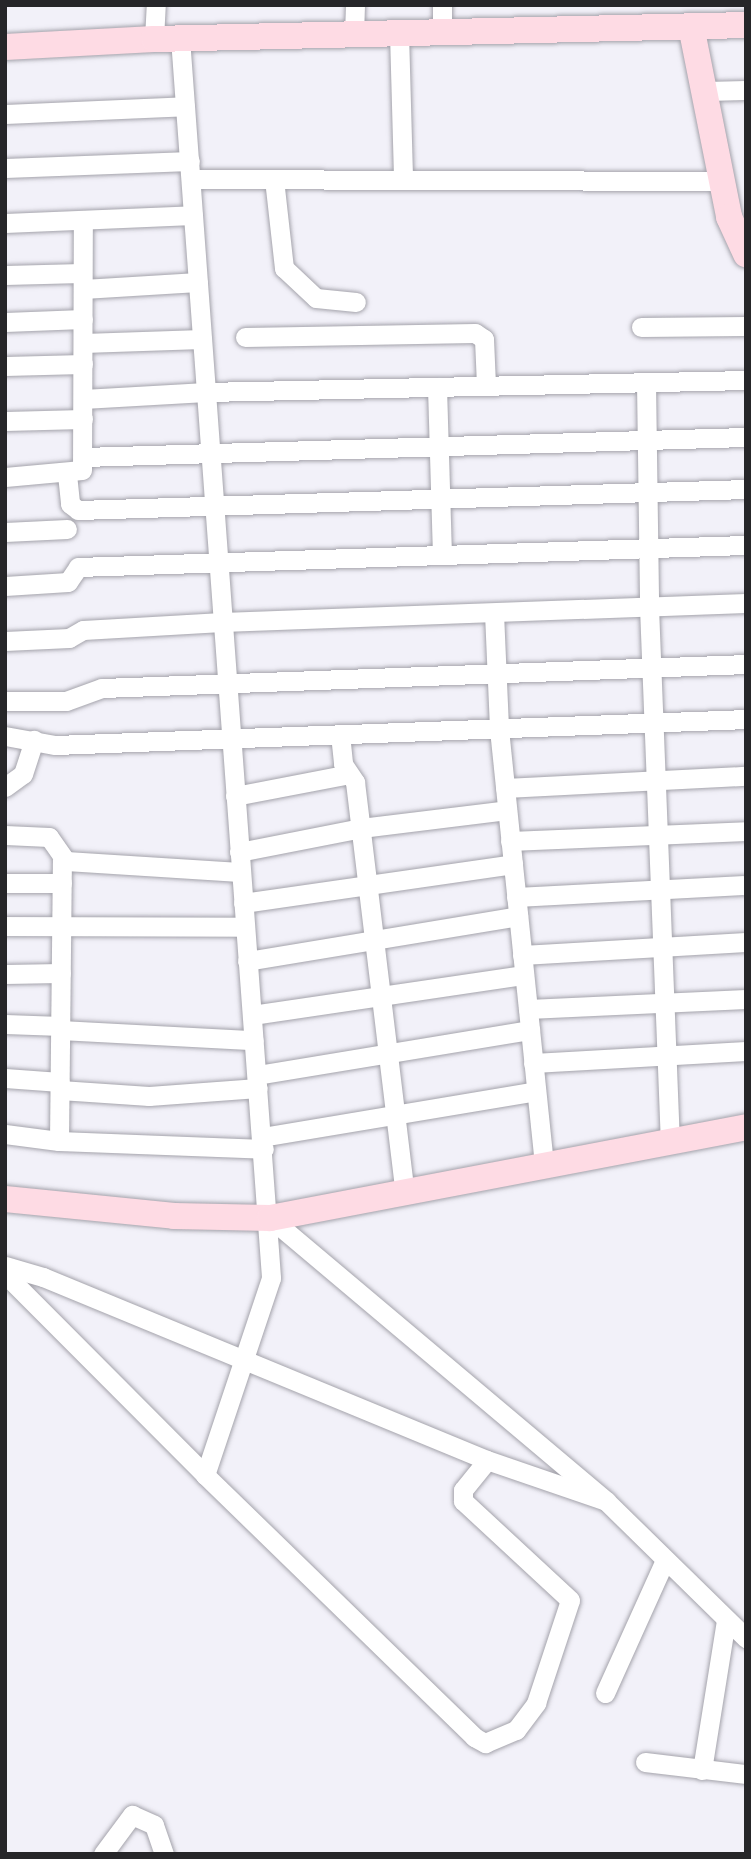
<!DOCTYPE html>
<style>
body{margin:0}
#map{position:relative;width:751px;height:1859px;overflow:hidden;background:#f2f1f9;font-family:Roboto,sans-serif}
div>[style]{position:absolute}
.roads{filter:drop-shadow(0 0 2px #a4a3ab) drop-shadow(0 0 2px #a4a3ab)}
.street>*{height:19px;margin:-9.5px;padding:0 9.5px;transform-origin:9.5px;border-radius:9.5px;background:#fff}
.secondary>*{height:26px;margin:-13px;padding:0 13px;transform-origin:13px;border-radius:13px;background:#fedbe4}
span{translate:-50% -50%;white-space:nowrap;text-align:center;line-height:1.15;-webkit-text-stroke:5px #fff;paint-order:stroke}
.frame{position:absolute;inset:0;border:7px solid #262629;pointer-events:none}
</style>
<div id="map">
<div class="roads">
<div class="street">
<i style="left:442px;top:32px;width:27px;rotate:-90deg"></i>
<i style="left:399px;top:33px;width:147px;rotate:88.4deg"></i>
<i style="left:354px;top:34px;width:29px;rotate:-88deg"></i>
<i style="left:180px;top:38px;width:1243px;rotate:85.8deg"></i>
<i style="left:271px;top:1278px;width:208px;rotate:108.5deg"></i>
<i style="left:154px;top:39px;width:34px;rotate:-87deg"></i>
<i style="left:705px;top:91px;width:41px;rotate:-1.4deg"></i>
<i style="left:5px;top:114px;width:180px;rotate:-2.5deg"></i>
<i style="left:5px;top:168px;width:185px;rotate:-2.2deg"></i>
<i style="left:191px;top:179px;width:531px;rotate:0.22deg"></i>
<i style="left:274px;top:179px;width:90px;rotate:83.6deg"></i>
<i style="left:284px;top:268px;width:44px;rotate:43.2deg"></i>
<i style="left:316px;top:298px;width:40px;rotate:5.7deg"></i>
<i style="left:5px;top:223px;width:188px;rotate:-2.4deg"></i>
<i style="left:5px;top:275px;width:77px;rotate:-1.5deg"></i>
<i style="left:83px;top:289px;width:115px;rotate:-3.5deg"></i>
<i style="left:5px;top:322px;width:78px;rotate:-2.2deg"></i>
<i style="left:641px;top:327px;width:105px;rotate:-0.5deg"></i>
<i style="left:245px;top:337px;width:230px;rotate:-1deg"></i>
<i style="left:475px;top:333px;width:11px;rotate:34deg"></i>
<i style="left:484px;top:339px;width:46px;rotate:87.5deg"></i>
<i style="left:83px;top:343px;width:119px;rotate:-1.9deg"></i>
<i style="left:5px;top:366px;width:78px;rotate:-1.5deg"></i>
<i style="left:646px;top:382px;width:225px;rotate:89.2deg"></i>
<i style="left:649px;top:607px;width:536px;rotate:87.76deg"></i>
<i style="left:437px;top:387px;width:166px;rotate:88.3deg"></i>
<i style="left:83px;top:399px;width:123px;rotate:-3.3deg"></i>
<i style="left:206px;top:392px;width:540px;rotate:-1.27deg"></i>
<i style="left:5px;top:421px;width:78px;rotate:-1.5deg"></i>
<i style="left:83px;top:457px;width:663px;rotate:-1.73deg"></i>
<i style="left:67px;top:474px;width:30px;rotate:84deg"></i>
<i style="left:70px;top:504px;width:10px;rotate:37deg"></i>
<i style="left:78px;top:510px;width:668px;rotate:-1.8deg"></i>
<i style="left:5px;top:477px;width:77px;rotate:-5.2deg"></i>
<i style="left:82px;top:470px;width:250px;rotate:-89.8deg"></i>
<i style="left:5px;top:532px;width:62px;rotate:-2.8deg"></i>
<i style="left:5px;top:586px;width:63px;rotate:-3.6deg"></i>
<i style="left:68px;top:582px;width:18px;rotate:-56deg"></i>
<i style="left:78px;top:567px;width:668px;rotate:-1.89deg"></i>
<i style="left:494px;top:613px;width:116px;rotate:87.5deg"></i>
<i style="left:499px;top:729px;width:439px;rotate:84.1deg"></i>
<i style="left:5px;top:641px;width:64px;rotate:-2.7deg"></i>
<i style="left:69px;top:638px;width:16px;rotate:-30deg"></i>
<i style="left:83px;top:630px;width:139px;rotate:-3.3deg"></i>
<i style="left:222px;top:622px;width:524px;rotate:-2.08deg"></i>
<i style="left:5px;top:701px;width:61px"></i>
<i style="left:66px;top:701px;width:38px;rotate:-20deg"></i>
<i style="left:102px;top:688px;width:644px;rotate:-2.13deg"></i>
<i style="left:340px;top:734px;width:30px;rotate:84deg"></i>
<i style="left:343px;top:764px;width:22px;rotate:56deg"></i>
<i style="left:355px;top:782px;width:414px;rotate:83.1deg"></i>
<i style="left:5px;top:736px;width:51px;rotate:10.2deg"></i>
<i style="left:55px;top:745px;width:691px;rotate:-2.15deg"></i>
<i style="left:5px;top:787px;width:22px;rotate:-36deg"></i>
<i style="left:23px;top:774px;width:36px;rotate:-72deg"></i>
<i style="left:505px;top:788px;width:241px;rotate:-2.9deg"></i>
<i style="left:235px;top:796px;width:116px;rotate:-10.9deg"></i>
<i style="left:5px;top:835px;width:44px;rotate:2.6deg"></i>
<i style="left:49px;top:837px;width:29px;rotate:55deg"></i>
<i style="left:66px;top:861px;width:174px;rotate:3.6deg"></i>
<i style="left:510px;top:841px;width:236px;rotate:-2.4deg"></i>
<i style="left:239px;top:852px;width:124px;rotate:-11.1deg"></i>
<i style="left:361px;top:828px;width:147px;rotate:-7deg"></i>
<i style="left:5px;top:883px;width:57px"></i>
<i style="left:516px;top:897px;width:230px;rotate:-3deg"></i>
<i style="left:243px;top:903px;width:273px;rotate:-8.2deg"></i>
<i style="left:5px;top:926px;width:240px;rotate:0.2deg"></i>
<i style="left:522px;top:955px;width:224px;rotate:-3.3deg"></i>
<i style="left:247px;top:961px;width:275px;rotate:-9.4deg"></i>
<i style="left:5px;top:974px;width:56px;rotate:-1deg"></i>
<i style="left:528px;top:1009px;width:218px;rotate:-2.6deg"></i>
<i style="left:252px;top:1015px;width:275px;rotate:-8.4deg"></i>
<i style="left:5px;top:1024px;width:56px;rotate:2deg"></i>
<i style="left:60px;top:1030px;width:194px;rotate:3deg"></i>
<i style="left:533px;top:1063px;width:213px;rotate:-3.2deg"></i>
<i style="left:257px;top:1075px;width:277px;rotate:-9.4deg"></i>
<i style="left:5px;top:1078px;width:55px;rotate:4.2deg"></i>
<i style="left:60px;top:1090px;width:89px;rotate:3.9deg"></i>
<i style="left:149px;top:1096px;width:109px;rotate:-4.2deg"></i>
<i style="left:5px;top:1134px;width:54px;rotate:7.4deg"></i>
<i style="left:59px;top:1141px;width:205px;rotate:2.2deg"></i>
<i style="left:262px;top:1137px;width:278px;rotate:-9.5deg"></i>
<i style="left:59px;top:1141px;width:281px;rotate:-89.4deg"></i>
<i style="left:270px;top:1218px;width:439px;rotate:40.1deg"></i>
<i style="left:606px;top:1501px;width:196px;rotate:44.4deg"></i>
<i style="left:5px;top:1266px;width:40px;rotate:16deg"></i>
<i style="left:43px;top:1277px;width:480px;rotate:22.4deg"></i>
<i style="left:487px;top:1460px;width:126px;rotate:19deg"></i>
<i style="left:5px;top:1274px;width:284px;rotate:45.1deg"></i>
<i style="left:205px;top:1475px;width:376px;rotate:44.2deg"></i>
<i style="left:474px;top:1737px;width:13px;rotate:29deg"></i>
<i style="left:485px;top:1743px;width:34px;rotate:-23deg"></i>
<i style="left:516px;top:1730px;width:34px;rotate:-53deg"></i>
<i style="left:536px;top:1703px;width:108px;rotate:-71.7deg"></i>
<i style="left:570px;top:1600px;width:146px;rotate:-137.2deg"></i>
<i style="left:463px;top:1501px;width:11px;rotate:-90deg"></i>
<i style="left:463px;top:1490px;width:38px;rotate:-51deg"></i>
<i style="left:605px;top:1693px;width:146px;rotate:-65.7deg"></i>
<i style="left:645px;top:1762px;width:102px;rotate:6.8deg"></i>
<i style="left:702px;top:1770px;width:152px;rotate:-80.9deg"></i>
<i style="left:103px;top:1854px;width:49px;rotate:-53.4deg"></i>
<i style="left:132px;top:1815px;width:24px;rotate:24deg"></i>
<i style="left:154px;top:1825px;width:31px;rotate:71deg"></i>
</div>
<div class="secondary">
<i style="left:691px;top:26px;width:195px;rotate:78.7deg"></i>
<i style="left:729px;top:217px;width:41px;rotate:65.3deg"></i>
<i style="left:5px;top:47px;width:149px;rotate:-3.1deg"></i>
<i style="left:154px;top:39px;width:592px;rotate:-1.35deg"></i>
<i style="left:5px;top:1199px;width:170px;rotate:5.7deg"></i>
<i style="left:174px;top:1216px;width:96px;rotate:1.2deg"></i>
<i style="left:270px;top:1218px;width:485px;rotate:-10.8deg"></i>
</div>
</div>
<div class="frame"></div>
</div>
